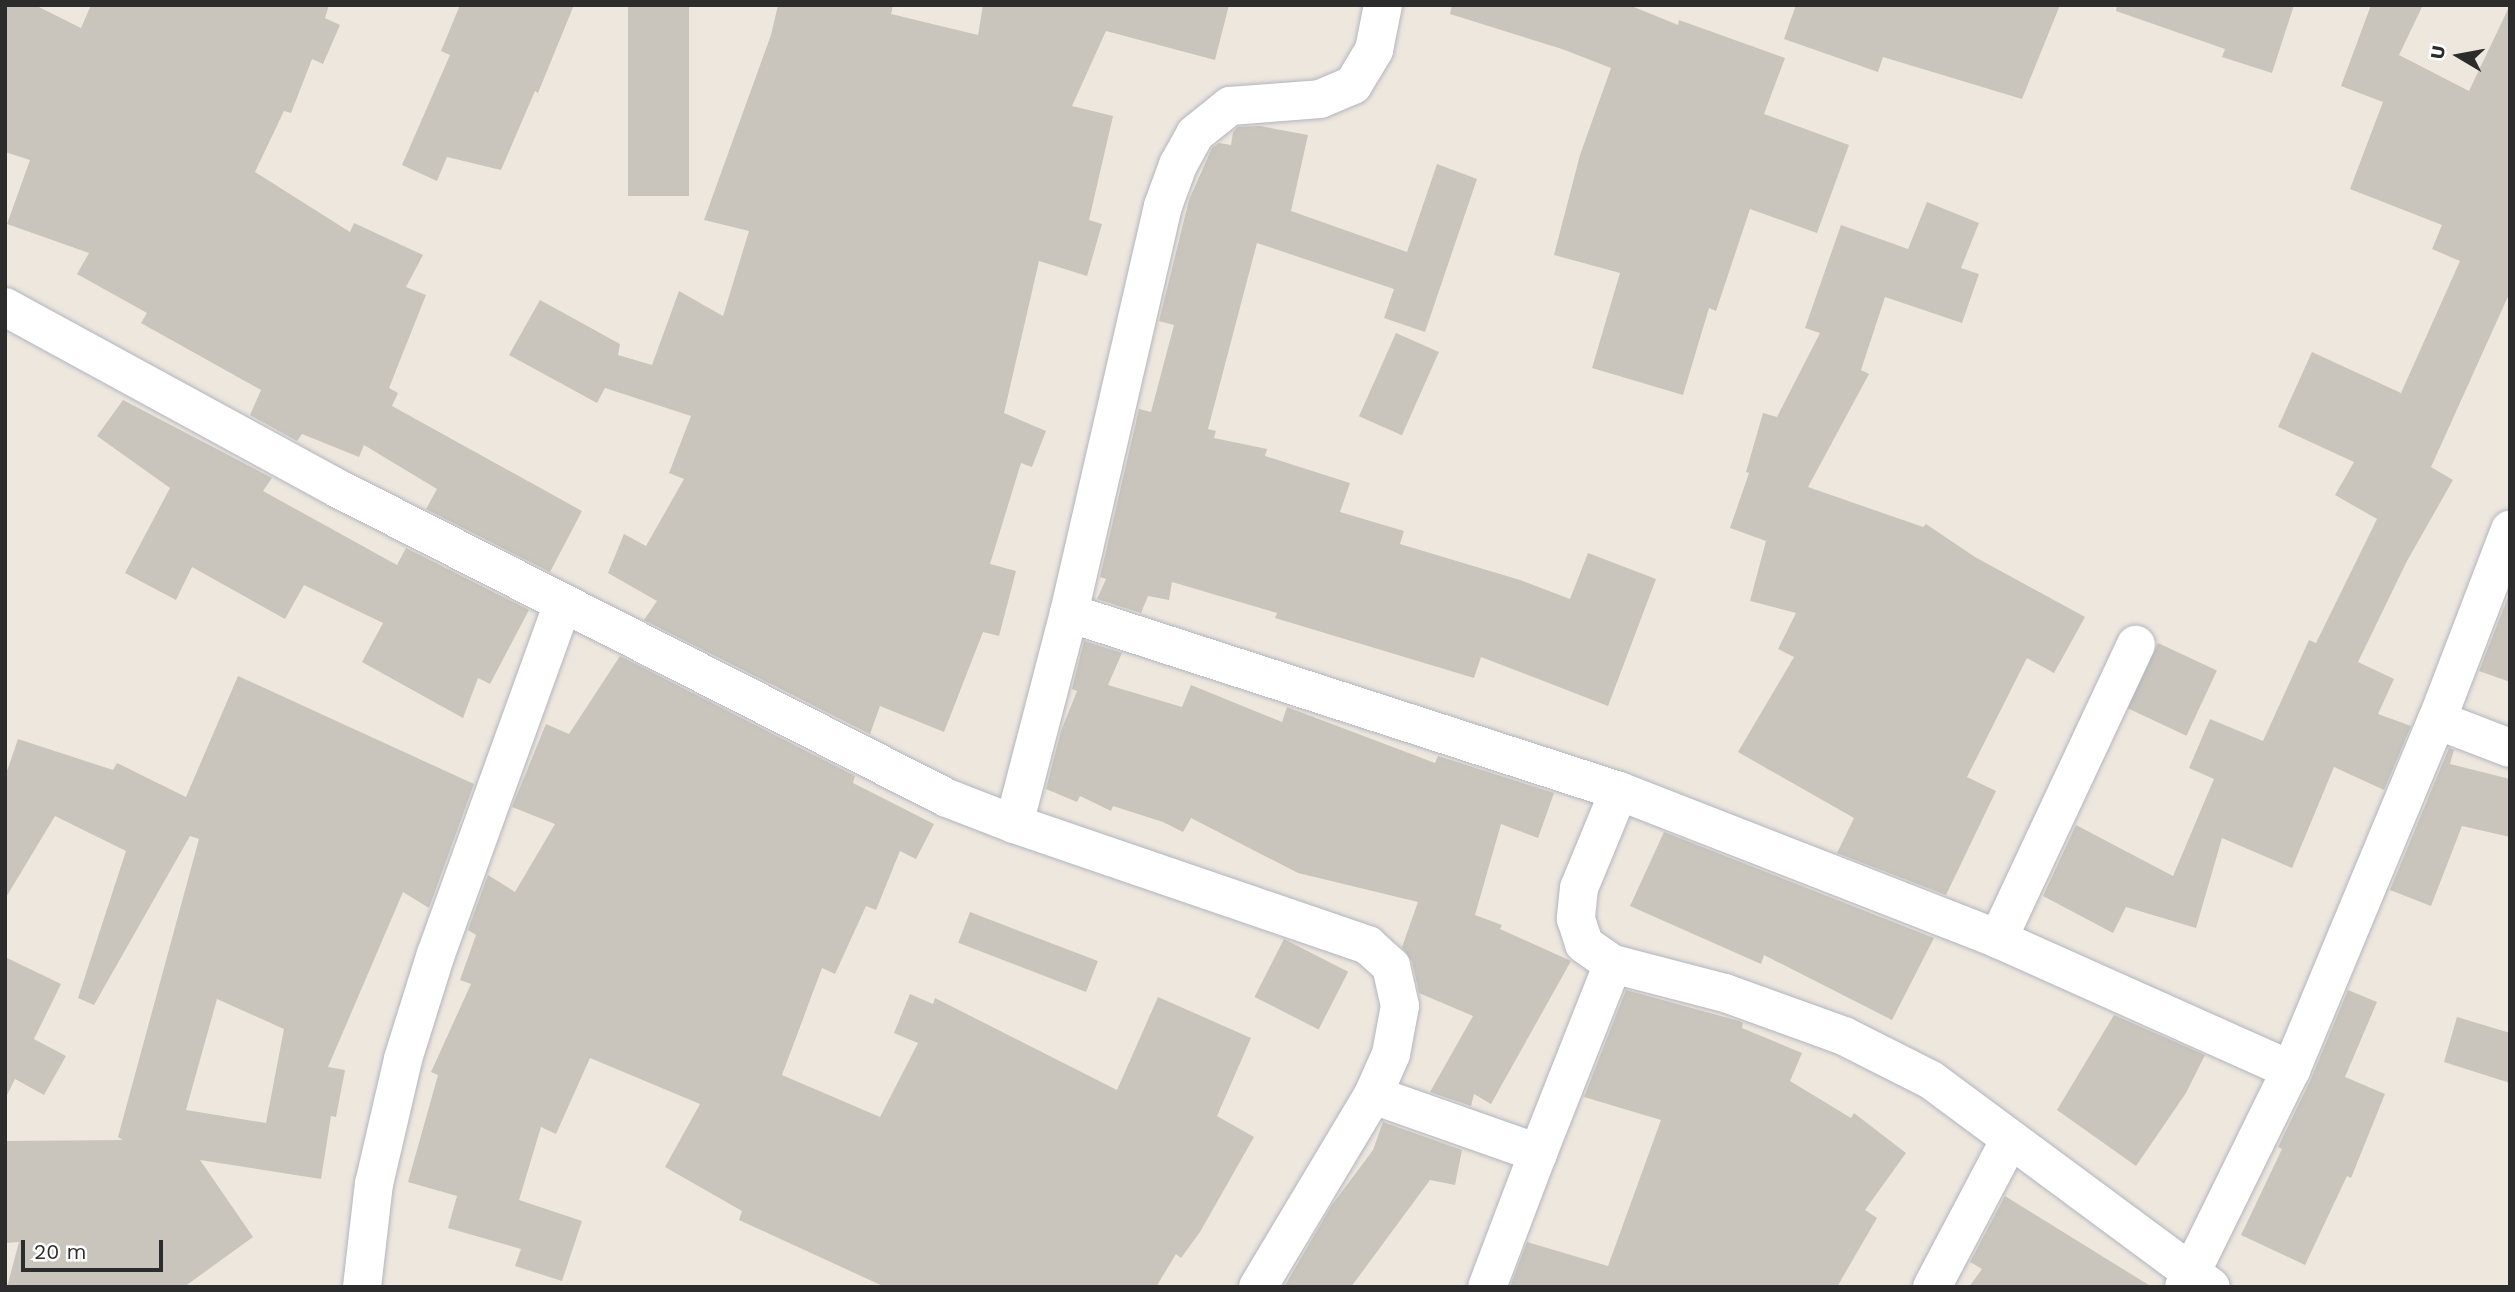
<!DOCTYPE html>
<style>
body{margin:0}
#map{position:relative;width:2515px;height:1292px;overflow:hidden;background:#eee7de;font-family:"Work Sans",sans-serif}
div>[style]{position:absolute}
.building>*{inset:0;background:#c9c5bc;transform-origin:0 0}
.roads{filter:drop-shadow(0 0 2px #b2b5c0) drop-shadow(0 0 2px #b2b5c0)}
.minor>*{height:38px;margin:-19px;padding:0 19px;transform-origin:19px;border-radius:19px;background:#fff}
span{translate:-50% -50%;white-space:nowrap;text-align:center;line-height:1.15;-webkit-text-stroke:6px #fff;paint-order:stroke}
.frame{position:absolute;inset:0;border:7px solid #2c2c2c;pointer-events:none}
.north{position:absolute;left:2424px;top:21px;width:70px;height:70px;-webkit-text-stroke:5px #fff;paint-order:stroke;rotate:280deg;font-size:19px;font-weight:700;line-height:28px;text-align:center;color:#2c2c2c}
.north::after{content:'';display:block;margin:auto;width:24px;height:32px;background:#2c2c2c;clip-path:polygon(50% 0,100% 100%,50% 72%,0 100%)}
.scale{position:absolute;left:21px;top:1240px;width:142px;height:32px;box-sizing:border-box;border:4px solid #2c2c2c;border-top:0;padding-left:9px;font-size:21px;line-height:24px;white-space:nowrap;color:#2c2c2c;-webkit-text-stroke:5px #fff;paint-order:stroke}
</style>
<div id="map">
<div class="building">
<i style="clip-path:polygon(5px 5px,35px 5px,81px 28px,91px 5px,329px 5px,325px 18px,340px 25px,323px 64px,312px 59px,291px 113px,284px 111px,255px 172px,350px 232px,354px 223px,423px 255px,406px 287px,426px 295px,389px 388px,398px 393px,392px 406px,582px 511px,550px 572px,426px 509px,437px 489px,364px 445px,359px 457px,302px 434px,297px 441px,250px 415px,261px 390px,141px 323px,147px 313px,77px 274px,89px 253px,7px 224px,30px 160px,5px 152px)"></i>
<i style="clip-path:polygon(460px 5px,574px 5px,538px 93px,535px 91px,501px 170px,447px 157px,437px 181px,402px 165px,450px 55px,441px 51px)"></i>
<i style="left:628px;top:5px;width:61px;height:191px"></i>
<i style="clip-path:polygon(778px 5px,893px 5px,891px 14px,978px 35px,983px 5px,1229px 5px,1215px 60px,1106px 31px,1072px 106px,1113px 116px,1089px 220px,1102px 224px,1087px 276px,1039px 261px,1004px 413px,1046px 431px,1032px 467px,1021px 463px,990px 564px,1016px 571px,999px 636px,983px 632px,944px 732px,880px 706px,870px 734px,644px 620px,657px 601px,608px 573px,624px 534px,646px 546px,684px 479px,669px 473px,691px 416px,605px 388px,597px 403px,509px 355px,540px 300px,620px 344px,618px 355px,652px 365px,679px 291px,723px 316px,749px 231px,704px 220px,771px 35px)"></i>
<i style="clip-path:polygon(1452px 5px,1629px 5px,1678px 25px,1679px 20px,1785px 58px,1764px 114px,1849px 145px,1817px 233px,1750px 209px,1716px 311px,1709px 308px,1683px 395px,1592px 368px,1620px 273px,1554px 255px,1580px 155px,1611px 68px,1562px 49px,1450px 14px)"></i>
<i style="clip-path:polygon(1796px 5px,2060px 5px,2022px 99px,1883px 57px,1878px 72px,1784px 39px)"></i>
<i style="clip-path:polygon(2117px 5px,2294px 5px,2272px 73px,2222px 57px,2225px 49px,2116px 11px)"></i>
<i style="clip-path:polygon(2371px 5px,2423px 5px,2399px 55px,2469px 91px,2510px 5px,2510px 292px,2431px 467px,2453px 480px,2407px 561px,2358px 662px,2394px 679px,2378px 714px,2411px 726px,2384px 790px,2334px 767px,2292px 868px,2222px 838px,2196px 928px,2126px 907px,2113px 933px,2043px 896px,2076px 825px,2173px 876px,2214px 779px,2189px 768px,2210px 719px,2263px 741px,2309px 640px,2316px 643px,2377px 519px,2335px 495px,2354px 462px,2278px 427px,2312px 352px,2401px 393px,2460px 261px,2432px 249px,2442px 225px,2350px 189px,2383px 102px,2341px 86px)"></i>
<i style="clip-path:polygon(1260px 126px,1308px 135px,1291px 211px,1407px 252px,1437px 164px,1477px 179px,1425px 332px,1384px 318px,1394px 289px,1257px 243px,1208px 429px,1216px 431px,1214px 438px,1267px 449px,1265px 456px,1350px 483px,1340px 512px,1404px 531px,1400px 544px,1520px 580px,1570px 599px,1588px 553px,1656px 579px,1608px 706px,1481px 657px,1474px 678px,1275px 618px,1277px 613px,1172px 582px,1169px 600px,1148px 596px,1141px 613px,1097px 599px,1106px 579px,1100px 577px,1139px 409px,1151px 412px,1174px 325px,1159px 321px,1189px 200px,1212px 148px,1219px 143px,1231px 145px,1233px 132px,1238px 127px)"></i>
<i style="clip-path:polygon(1927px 202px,1979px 223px,1961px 268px,1979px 274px,1962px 323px,1885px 297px,1861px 370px,1869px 374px,1808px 487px,1923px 527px,1926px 524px,1975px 557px,2085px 617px,2054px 673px,2027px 658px,1967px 777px,1996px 791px,1946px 895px,1837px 853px,1854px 818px,1738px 752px,1794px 657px,1778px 649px,1796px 613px,1750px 601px,1766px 541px,1730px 528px,1749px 473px,1746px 472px,1763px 413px,1777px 417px,1820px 333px,1805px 328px,1841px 225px,1908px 249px)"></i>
<i style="left:1396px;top:333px;width:47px;height:91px;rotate:24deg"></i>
<i style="clip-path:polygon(123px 400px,272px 478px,263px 491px,397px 565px,406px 548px,529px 610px,490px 684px,478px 678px,463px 718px,362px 662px,383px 623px,304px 585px,285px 619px,192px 567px,176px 600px,125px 573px,170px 488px,97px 436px)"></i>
<i style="clip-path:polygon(2510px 592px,2510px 682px,2479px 671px)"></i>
<i style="clip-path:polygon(1084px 641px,1122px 653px,1108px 685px,1182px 707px,1191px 685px,1282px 722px,1287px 707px,1435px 763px,1438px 756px,1554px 793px,1538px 838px,1501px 824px,1475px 915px,1502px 925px,1500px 929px,1571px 961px,1491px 1104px,1474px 1094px,1471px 1106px,1430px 1092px,1473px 1016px,1419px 993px,1412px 961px,1402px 947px,1418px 902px,1298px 873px,1191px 818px,1183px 832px,1163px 822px,1113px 806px,1111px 811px,1080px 796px,1077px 802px,1046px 789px,1061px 731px,1077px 691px,1072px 689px)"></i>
<i style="left:2158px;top:643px;width:65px;height:72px;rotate:25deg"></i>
<i style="clip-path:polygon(620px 656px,855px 776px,853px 783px,934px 824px,916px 859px,900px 851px,876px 910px,866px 906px,835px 974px,822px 968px,782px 1075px,880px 1117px,918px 1043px,894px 1033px,910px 994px,933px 1004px,935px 998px,1117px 1090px,1158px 997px,1251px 1038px,1217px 1116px,1254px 1137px,1200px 1232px,1181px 1258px,1176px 1254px,1156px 1287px,885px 1287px,739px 1220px,742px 1211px,665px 1167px,700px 1104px,590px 1058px,556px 1134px,541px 1127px,519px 1200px,582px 1221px,562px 1281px,515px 1266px,521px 1249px,448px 1228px,457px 1196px,408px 1182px,438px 1075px,431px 1072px,471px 984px,460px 980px,476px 935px,468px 930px,488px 875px,515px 892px,555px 824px,512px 807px,514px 802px,546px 724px,569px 734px)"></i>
<i style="clip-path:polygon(evenodd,238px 676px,474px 784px,429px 908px,403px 892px,328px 1067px,345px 1070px,336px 1117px,331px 1116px,321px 1179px,200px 1160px,253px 1237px,184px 1287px,7px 1287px,19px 1242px,5px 1243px,7px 1141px,123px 1140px,118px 1137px,199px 839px,190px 836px,94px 1005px,78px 998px,126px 851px,55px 816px,5px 899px,5px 777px,18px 739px,113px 770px,117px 763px,186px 797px,238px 676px,217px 999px,284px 1029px,266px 1123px,186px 1110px,217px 999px)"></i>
<i style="clip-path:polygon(2449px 748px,2454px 750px,2450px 764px,2510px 779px,2510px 837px,2462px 826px,2431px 906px,2390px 890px)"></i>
<i style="clip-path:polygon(1664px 832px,1934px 938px,1892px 1020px,1764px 955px,1761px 964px,1630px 906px)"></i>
<i style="left:970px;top:912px;width:137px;height:33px;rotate:21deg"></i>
<i style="left:1284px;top:939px;width:72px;height:65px;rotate:27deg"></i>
<i style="clip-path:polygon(5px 957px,61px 984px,34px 1039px,66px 1056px,44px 1095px,15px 1079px,5px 1099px)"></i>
<i style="clip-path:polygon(1626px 990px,1739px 1021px,1743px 1023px,1742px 1028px,1802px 1053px,1790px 1081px,1851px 1118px,1854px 1113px,1906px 1153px,1865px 1210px,1877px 1218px,1837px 1287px,1510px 1287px,1527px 1242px,1608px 1266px,1661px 1120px,1584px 1097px)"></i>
<i style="clip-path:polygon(2348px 990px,2377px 1002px,2345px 1077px,2385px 1094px,2351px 1178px,2347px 1176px,2305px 1265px,2241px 1235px,2282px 1149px,2278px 1147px,2311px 1079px)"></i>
<i style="clip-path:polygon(2114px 1015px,2205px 1055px,2186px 1093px,2136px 1166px,2057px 1110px)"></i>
<i style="clip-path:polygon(2457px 1017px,2510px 1033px,2510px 1083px,2444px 1062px)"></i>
<i style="clip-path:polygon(1383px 1122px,1462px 1150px,1455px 1185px,1430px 1180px,1351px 1287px,1284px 1287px,1332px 1205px,1373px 1150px)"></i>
<i style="clip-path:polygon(2005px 1196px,2152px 1287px,1969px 1287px,1982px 1269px,1970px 1262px)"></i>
</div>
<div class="roads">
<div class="minor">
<i style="left:5px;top:307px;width:376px;rotate:28.6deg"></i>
<i style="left:335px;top:487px;width:686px;rotate:26.94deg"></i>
<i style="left:947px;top:798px;width:72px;rotate:21.2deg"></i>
<i style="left:1069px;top:613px;width:578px;rotate:17.93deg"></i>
<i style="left:1619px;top:791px;width:407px;rotate:21.3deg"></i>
<i style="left:1998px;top:939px;width:321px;rotate:24.1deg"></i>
<i style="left:2437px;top:720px;width:78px;rotate:21deg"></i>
<i style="left:1619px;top:791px;width:105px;rotate:112.4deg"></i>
<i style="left:1579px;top:888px;width:31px;rotate:96deg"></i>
<i style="left:1576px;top:919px;width:26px;rotate:72deg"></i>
<i style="left:1584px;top:944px;width:35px;rotate:35deg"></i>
<i style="left:1613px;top:964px;width:116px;rotate:14.5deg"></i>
<i style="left:1725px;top:993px;width:127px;rotate:19.9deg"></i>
<i style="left:1844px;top:1036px;width:97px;rotate:26.8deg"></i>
<i style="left:1931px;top:1080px;width:348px;rotate:36.5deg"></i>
<i style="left:1998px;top:939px;width:325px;rotate:-64.9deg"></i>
<i style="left:1373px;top:1095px;width:175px;rotate:19.4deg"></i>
<i style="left:1538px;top:1153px;width:143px;rotate:110.8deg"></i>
<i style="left:1538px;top:1153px;width:203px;rotate:-68.4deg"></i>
<i style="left:362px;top:1287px;width:104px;rotate:-83.4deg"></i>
<i style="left:374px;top:1184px;width:128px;rotate:-76.9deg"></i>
<i style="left:403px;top:1059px;width:110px;rotate:-72.6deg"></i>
<i style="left:436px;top:954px;width:373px;rotate:-70.1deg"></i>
<i style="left:1258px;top:1287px;width:224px;rotate:-59.1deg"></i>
<i style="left:1373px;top:1095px;width:45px;rotate:-66.3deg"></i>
<i style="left:1391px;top:1054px;width:49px;rotate:-79.4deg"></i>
<i style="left:1400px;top:1006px;width:41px;rotate:-102.7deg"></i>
<i style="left:1391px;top:966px;width:31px;rotate:-138deg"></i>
<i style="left:1368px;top:945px;width:374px;rotate:-161.1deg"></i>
<i style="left:1014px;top:824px;width:218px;rotate:-75.4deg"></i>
<i style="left:1069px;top:613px;width:418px;rotate:-77deg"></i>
<i style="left:1163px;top:206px;width:44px;rotate:-69.9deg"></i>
<i style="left:1178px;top:165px;width:35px;rotate:-61deg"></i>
<i style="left:1195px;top:134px;width:45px;rotate:-38.7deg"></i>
<i style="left:1230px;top:106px;width:90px;rotate:-4.4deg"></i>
<i style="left:1320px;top:99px;width:36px;rotate:-23deg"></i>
<i style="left:1353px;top:85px;width:41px;rotate:-59deg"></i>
<i style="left:1374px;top:50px;width:46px;rotate:-78.7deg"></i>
<i style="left:1932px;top:1287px;width:167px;rotate:-62.2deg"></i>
<i style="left:2184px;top:1287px;width:242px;rotate:-63.8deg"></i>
<i style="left:2291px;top:1070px;width:379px;rotate:-67.4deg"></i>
<i style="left:2437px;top:720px;width:204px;rotate:-69deg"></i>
</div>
</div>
<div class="frame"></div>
<div class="north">U</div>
<div class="scale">20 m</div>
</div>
